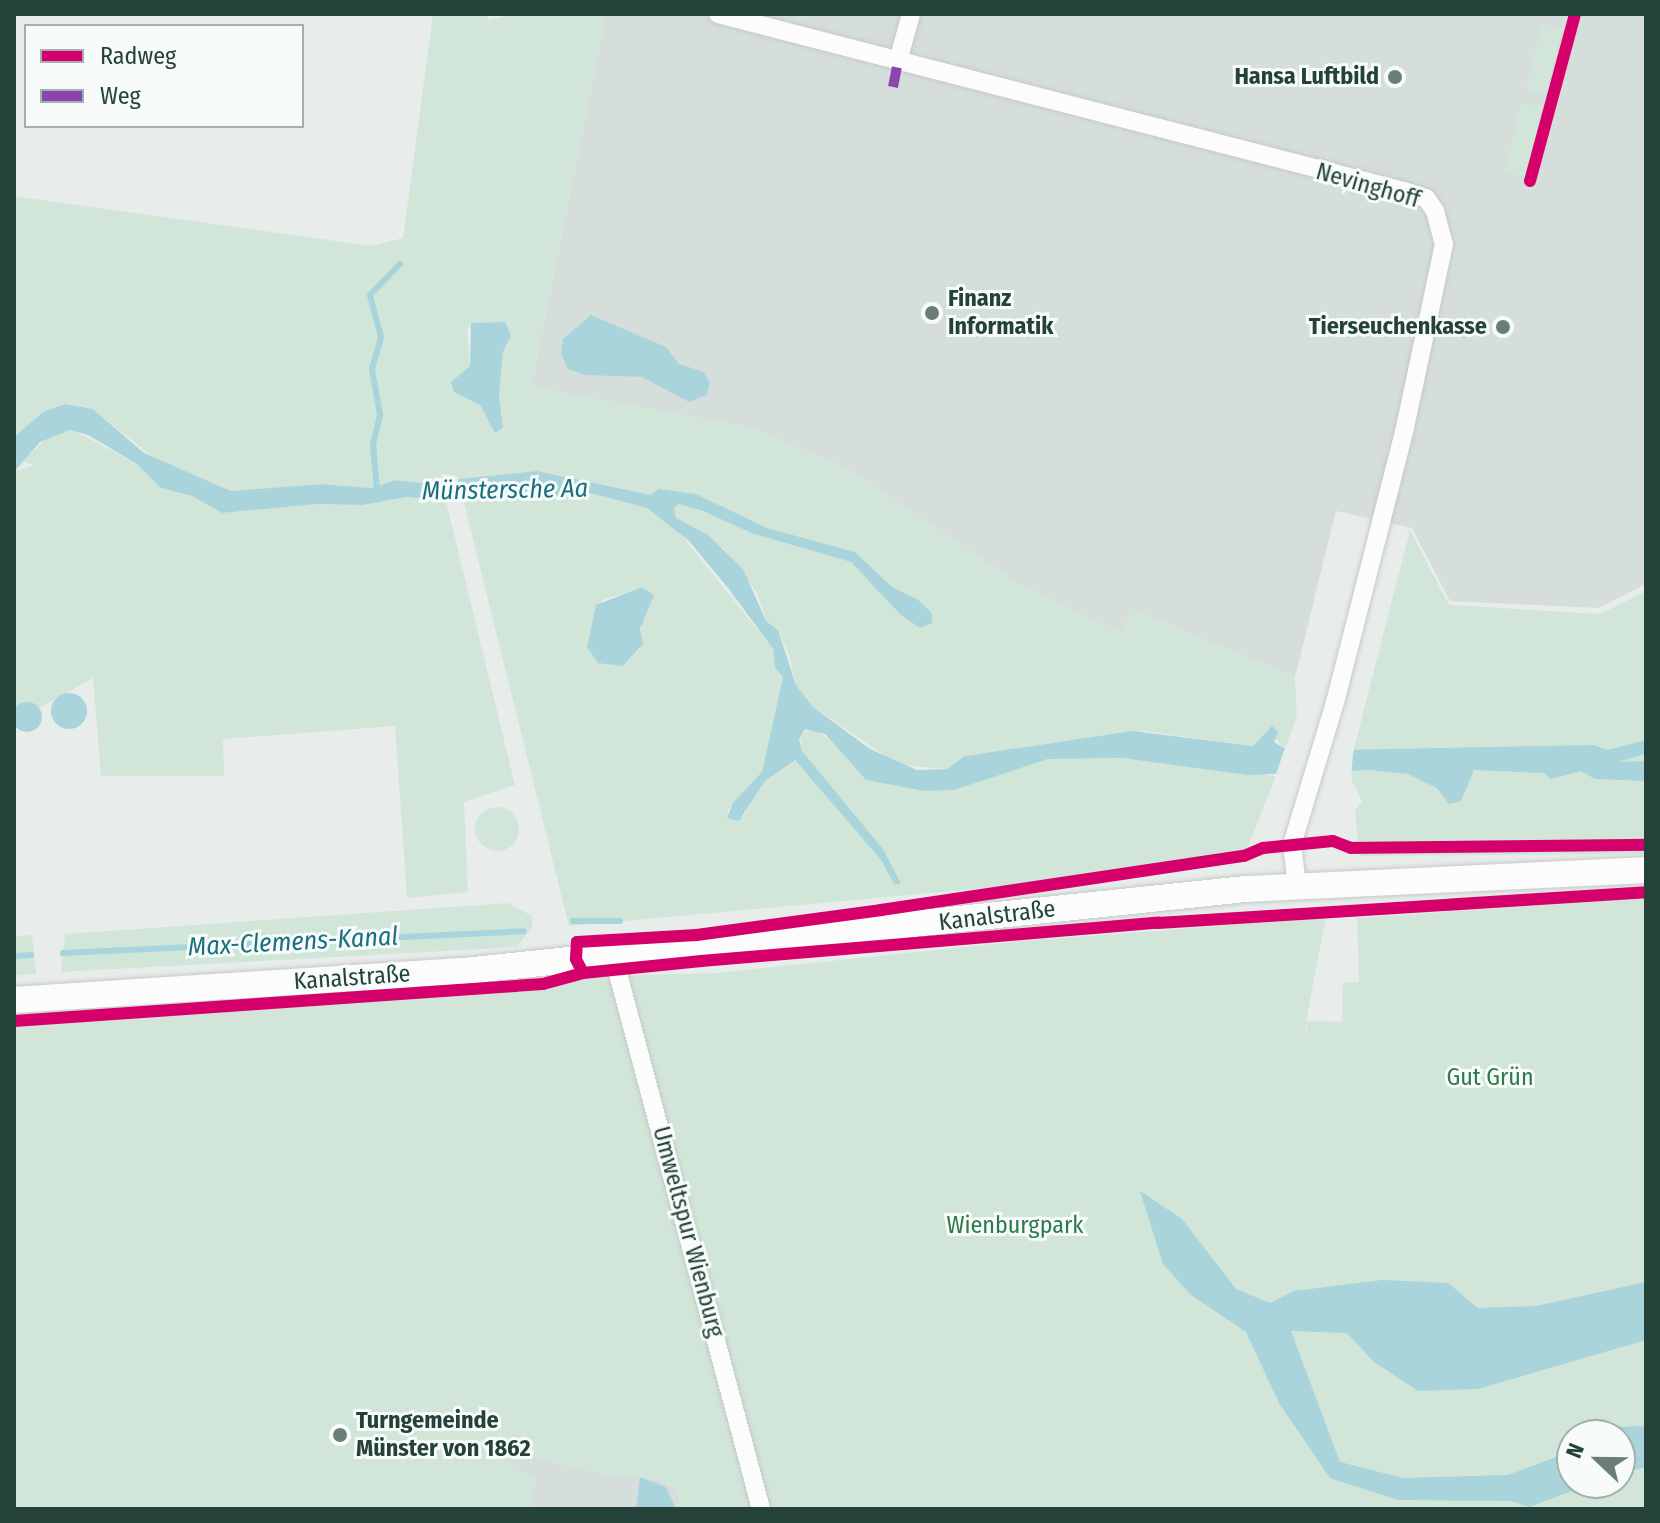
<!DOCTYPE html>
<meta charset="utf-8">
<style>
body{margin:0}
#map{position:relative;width:1660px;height:1523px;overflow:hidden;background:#e8edeb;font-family:"Fira Sans Condensed",sans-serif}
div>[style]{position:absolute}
.built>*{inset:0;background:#d6dedb}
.green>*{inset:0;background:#d1e6d8;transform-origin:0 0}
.round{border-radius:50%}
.water>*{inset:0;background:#a9d4db}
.pier>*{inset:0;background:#e8edeb}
.stream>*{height:6px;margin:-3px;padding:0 3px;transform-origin:3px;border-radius:3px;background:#a9d4db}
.roads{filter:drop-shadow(0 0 2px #c5cac8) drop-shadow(0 0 2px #c5cac8)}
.street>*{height:18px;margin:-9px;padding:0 9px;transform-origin:9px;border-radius:9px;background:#fcfcfc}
.secondary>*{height:26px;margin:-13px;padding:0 13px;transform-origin:13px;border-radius:13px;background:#fcfcfc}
.quiet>*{height:10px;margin-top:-5px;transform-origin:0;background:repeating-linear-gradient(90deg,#8e44ad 0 20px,transparent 0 30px)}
.cycleway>*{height:12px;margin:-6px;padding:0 6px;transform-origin:6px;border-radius:6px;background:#d6006c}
.dots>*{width:22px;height:22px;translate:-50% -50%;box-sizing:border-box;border:4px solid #f7fbf9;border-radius:50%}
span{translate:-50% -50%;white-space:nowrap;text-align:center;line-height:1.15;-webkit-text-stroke:6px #f7fbf9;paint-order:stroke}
.poi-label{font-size:24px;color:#24423a;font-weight:700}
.right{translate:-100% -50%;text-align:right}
.left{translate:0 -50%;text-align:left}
.street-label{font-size:24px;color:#24423a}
.park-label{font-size:24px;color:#2d7a4b}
.water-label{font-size:26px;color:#1c6f80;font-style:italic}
.frame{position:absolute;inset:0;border:16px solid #24423a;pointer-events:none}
.legend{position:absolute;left:24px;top:24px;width:280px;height:104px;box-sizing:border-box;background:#f7fbf9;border:2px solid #a3b1ad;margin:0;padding:10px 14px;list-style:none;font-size:24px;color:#24423a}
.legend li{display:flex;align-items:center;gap:16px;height:40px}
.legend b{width:40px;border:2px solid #a3b1ad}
.north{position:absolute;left:1556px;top:1419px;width:80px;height:80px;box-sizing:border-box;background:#f7fbf9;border:2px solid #a3b1ad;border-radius:50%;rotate:292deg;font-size:22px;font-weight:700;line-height:32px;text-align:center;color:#24423a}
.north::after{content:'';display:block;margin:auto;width:28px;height:36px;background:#697e78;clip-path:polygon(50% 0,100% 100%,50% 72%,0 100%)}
</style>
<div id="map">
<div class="built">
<i style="clip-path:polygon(606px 14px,1646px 14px,1646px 584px,1598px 608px,1450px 601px,1412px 528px,1336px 511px,1295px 677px,1132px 610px,1121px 633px,1017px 583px,854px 472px,752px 428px,531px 387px)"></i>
<i style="clip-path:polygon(517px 1453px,610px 1475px,655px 1479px,679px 1489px,680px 1509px,529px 1509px,536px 1476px,511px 1471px)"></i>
</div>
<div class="green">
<i style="clip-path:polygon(evenodd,433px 14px,488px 14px,488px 20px,515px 14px,606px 14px,531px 387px,751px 427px,854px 472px,1017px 583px,1121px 633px,1131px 610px,1295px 677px,1297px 716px,1285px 749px,1274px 737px,1253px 746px,1143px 731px,969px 755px,947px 769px,899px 765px,813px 707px,796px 685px,789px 655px,778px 630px,766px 621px,757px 593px,725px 550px,676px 518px,674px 508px,679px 504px,703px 511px,751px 533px,851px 562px,920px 628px,917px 599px,892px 587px,855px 552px,767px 528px,696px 494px,659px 489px,652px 495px,536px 471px,422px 483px,396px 480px,371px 488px,321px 484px,231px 491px,156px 460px,93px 409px,70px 404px,43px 412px,14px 437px,14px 196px,371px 246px,403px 238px,433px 14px,493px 322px,511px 335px,503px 352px,499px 396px,503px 428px,495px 433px,464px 372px,470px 366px,467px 328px,493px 322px)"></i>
<i style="left:1542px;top:24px;width:21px;height:67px;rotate:14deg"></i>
<i style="left:1521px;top:103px;width:22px;height:71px;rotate:13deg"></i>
<i style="clip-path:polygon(73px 430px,137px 464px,161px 488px,192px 496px,222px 513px,318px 504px,363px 505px,406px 497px,446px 501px,515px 785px,464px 802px,468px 892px,407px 898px,395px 726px,223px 739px,224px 776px,101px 776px,93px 678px,14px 722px,14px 472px,34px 465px,23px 461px,49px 436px)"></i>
<i style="clip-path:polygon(evenodd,595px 494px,647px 508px,679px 532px,773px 649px,775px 668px,783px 677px,762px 773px,726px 812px,743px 817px,765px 781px,795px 760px,881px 860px,894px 884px,883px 849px,802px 751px,800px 736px,813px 727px,852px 758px,866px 780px,924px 791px,954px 790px,1048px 759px,1143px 758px,1276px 776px,1245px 854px,998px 887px,569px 926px,463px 499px,595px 494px,644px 587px,640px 648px,628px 661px,588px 641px,602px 600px,644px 587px)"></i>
<i style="clip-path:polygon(1410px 530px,1449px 605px,1600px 614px,1646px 591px,1646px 854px,1359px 856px,1355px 811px,1362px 801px,1352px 781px,1351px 760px)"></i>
<i class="round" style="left:475px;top:807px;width:44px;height:44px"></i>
<i style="clip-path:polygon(evenodd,1646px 898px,1646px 1509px,680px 1509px,679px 1489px,655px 1479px,610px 1475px,517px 1453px,512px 1471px,536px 1476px,529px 1509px,14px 1509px,14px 1025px,559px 977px,717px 973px,1021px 941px,1326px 918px,1306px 1021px,1307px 1050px,1307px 1021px,1342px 1022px,1343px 982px,1359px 982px,1357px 918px,1646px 898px,1572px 1435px,1620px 1435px,1620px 1483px,1572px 1483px,1572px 1435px)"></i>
<i style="clip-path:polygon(508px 903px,532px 916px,532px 928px,517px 947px,61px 972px,65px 934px)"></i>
<i style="clip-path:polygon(32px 935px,36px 974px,14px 976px,14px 936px)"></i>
</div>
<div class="water">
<i style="clip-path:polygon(591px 315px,666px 347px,679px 364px,704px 372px,710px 383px,707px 395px,689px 402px,642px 377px,586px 375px,568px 369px,561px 354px,563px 339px)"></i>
<i style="clip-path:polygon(505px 322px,511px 335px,503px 352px,499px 396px,503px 428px,495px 433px,480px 405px,454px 392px,451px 382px,470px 366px,471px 323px)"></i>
<i style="clip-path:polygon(66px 404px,93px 409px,144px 453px,231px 491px,321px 484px,371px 488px,396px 480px,422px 483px,537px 471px,651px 495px,659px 489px,696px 494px,767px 528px,855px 552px,892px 587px,917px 599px,932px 613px,932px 623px,920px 628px,901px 615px,851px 562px,751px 533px,703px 511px,679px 504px,674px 508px,676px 518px,708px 535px,743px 569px,766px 621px,778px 630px,796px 685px,813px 707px,870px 749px,917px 770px,947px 769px,965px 756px,1133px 731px,1253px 746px,1272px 726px,1278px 732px,1274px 742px,1289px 751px,1594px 745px,1608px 750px,1646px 740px,1646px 754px,1617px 762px,1646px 761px,1646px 781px,1595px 779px,1581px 771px,1551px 779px,1544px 773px,1474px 770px,1461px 801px,1449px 804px,1437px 788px,1408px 774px,1369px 770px,1248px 775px,1123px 758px,1048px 759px,954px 790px,924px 791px,866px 780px,825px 734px,805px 729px,799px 739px,802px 751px,883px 849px,901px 884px,894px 884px,881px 860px,795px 760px,765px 781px,739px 821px,727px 818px,733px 803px,762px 772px,783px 677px,775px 668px,773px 649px,728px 588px,689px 541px,647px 508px,594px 494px,446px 501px,406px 497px,363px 505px,318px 504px,222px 513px,192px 496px,161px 488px,137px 464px,88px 435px,70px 430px,40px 442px,14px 472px,14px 437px,43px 412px)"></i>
<i style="clip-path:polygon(642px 587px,654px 595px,640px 629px,643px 644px,623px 666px,598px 663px,587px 647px,596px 605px)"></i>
<i class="round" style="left:51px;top:693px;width:36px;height:36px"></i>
<i class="round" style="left:12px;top:702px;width:30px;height:30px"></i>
<i style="clip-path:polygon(1140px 1191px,1182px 1219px,1236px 1289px,1270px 1303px,1294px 1291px,1382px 1280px,1448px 1283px,1478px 1308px,1536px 1306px,1646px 1282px,1646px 1340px,1478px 1389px,1418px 1391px,1374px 1362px,1347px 1333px,1291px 1331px,1340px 1462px,1403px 1478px,1508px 1475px,1572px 1451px,1572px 1483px,1594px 1483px,1529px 1507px,1511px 1501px,1398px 1500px,1330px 1478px,1279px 1403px,1246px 1332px,1191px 1295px,1163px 1264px)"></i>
<i style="clip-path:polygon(1646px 1426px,1646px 1467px,1620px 1474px,1620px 1435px,1605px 1435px,1613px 1427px)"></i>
<i style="clip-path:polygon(640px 1477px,666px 1487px,676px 1509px,636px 1509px)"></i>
</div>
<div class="pier">
<i style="clip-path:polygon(441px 474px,457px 476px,463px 503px,448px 505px)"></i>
<i style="clip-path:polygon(1286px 745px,1354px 745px,1351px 776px,1274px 780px)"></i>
</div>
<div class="stream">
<i style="left:377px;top:491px;width:47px;rotate:-94.9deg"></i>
<i style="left:373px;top:444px;width:30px;rotate:-76deg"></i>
<i style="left:380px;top:415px;width:47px;rotate:-99.9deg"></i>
<i style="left:372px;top:369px;width:33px;rotate:-74deg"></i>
<i style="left:381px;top:337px;width:43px;rotate:-104.7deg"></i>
<i style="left:370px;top:295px;width:43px;rotate:-45.9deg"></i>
<i style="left:573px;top:921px;width:47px"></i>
<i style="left:63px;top:953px;width:461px;rotate:-2.7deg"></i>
<i style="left:14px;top:956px;width:17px;rotate:-3deg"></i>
</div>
<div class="roads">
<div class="street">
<i style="left:718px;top:14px;width:708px;rotate:14.47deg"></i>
<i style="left:1404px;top:191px;width:23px;rotate:18deg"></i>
<i style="left:1426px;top:198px;width:16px;rotate:55deg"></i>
<i style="left:1435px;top:211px;width:34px;rotate:75deg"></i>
<i style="left:1444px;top:244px;width:192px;rotate:102deg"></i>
<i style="left:1404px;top:432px;width:276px;rotate:104.3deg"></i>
<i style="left:1336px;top:699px;width:152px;rotate:106.8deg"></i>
<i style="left:1292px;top:845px;width:40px;rotate:82.9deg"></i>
<i style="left:898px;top:61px;width:49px;rotate:-74.5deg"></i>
<i style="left:613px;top:955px;width:573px;rotate:75.04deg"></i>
</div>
<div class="secondary">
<i style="left:14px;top:1000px;width:451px;rotate:-3.7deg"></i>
<i style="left:464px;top:971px;width:786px;rotate:-5.99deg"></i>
<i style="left:1246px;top:889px;width:400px;rotate:-2.7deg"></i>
</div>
</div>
<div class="quiet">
<i style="left:893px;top:87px;width:26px;rotate:-79deg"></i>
</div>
<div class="cycleway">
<i style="left:1530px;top:181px;width:173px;rotate:-74.9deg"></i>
<i style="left:583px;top:973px;width:16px;rotate:-117deg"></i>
<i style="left:576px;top:959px;width:17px;rotate:-87deg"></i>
<i style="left:577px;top:942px;width:120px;rotate:-3.3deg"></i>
<i style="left:697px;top:935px;width:186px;rotate:-7.7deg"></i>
<i style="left:881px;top:910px;width:367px;rotate:-8.5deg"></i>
<i style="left:1244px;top:856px;width:21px;rotate:-23deg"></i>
<i style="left:1263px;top:848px;width:70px;rotate:-5.7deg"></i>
<i style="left:1333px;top:841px;width:19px;rotate:21deg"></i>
<i style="left:1351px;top:848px;width:295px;rotate:-0.6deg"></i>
<i style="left:14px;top:1021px;width:530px;rotate:-4deg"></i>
<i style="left:543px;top:984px;width:41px;rotate:-15.4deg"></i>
<i style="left:583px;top:973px;width:119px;rotate:-5.8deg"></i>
<i style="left:701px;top:961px;width:459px;rotate:-4.8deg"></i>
<i style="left:1158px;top:923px;width:489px;rotate:-3.6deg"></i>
</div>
<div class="dots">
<i style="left:1395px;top:77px;background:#697e78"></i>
<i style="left:932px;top:313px;background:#697e78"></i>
<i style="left:1503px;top:327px;background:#697e78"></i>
<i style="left:340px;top:1435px;background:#697e78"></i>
</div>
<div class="poi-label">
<span class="right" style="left:1379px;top:77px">Hansa Luftbild</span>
<span class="left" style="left:948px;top:313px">Finanz<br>Informatik</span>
<span class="right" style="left:1487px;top:327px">Tierseuchenkasse</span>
<span class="left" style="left:356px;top:1435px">Turngemeinde<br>Münster von 1862</span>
</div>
<div class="street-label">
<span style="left:1368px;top:186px;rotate:16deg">Nevinghoff</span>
<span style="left:997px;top:916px;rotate:-7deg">Kanalstraße</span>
<span style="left:352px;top:978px;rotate:-4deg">Kanalstraße</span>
<span style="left:688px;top:1232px;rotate:75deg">Umweltspur Wienburg</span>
</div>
<div class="park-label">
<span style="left:1490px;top:1078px">Gut Grün</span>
<span style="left:1015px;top:1226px">Wienburgpark</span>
</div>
<div class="water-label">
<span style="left:505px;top:490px;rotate:-1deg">Münstersche Aa</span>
<span style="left:293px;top:942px;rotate:-3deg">Max-Clemens-Kanal</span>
</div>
<div class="frame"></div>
<ul class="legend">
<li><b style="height:10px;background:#d6006c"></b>Radweg</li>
<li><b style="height:10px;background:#8e44ad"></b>Weg</li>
</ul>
<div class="north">N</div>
</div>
